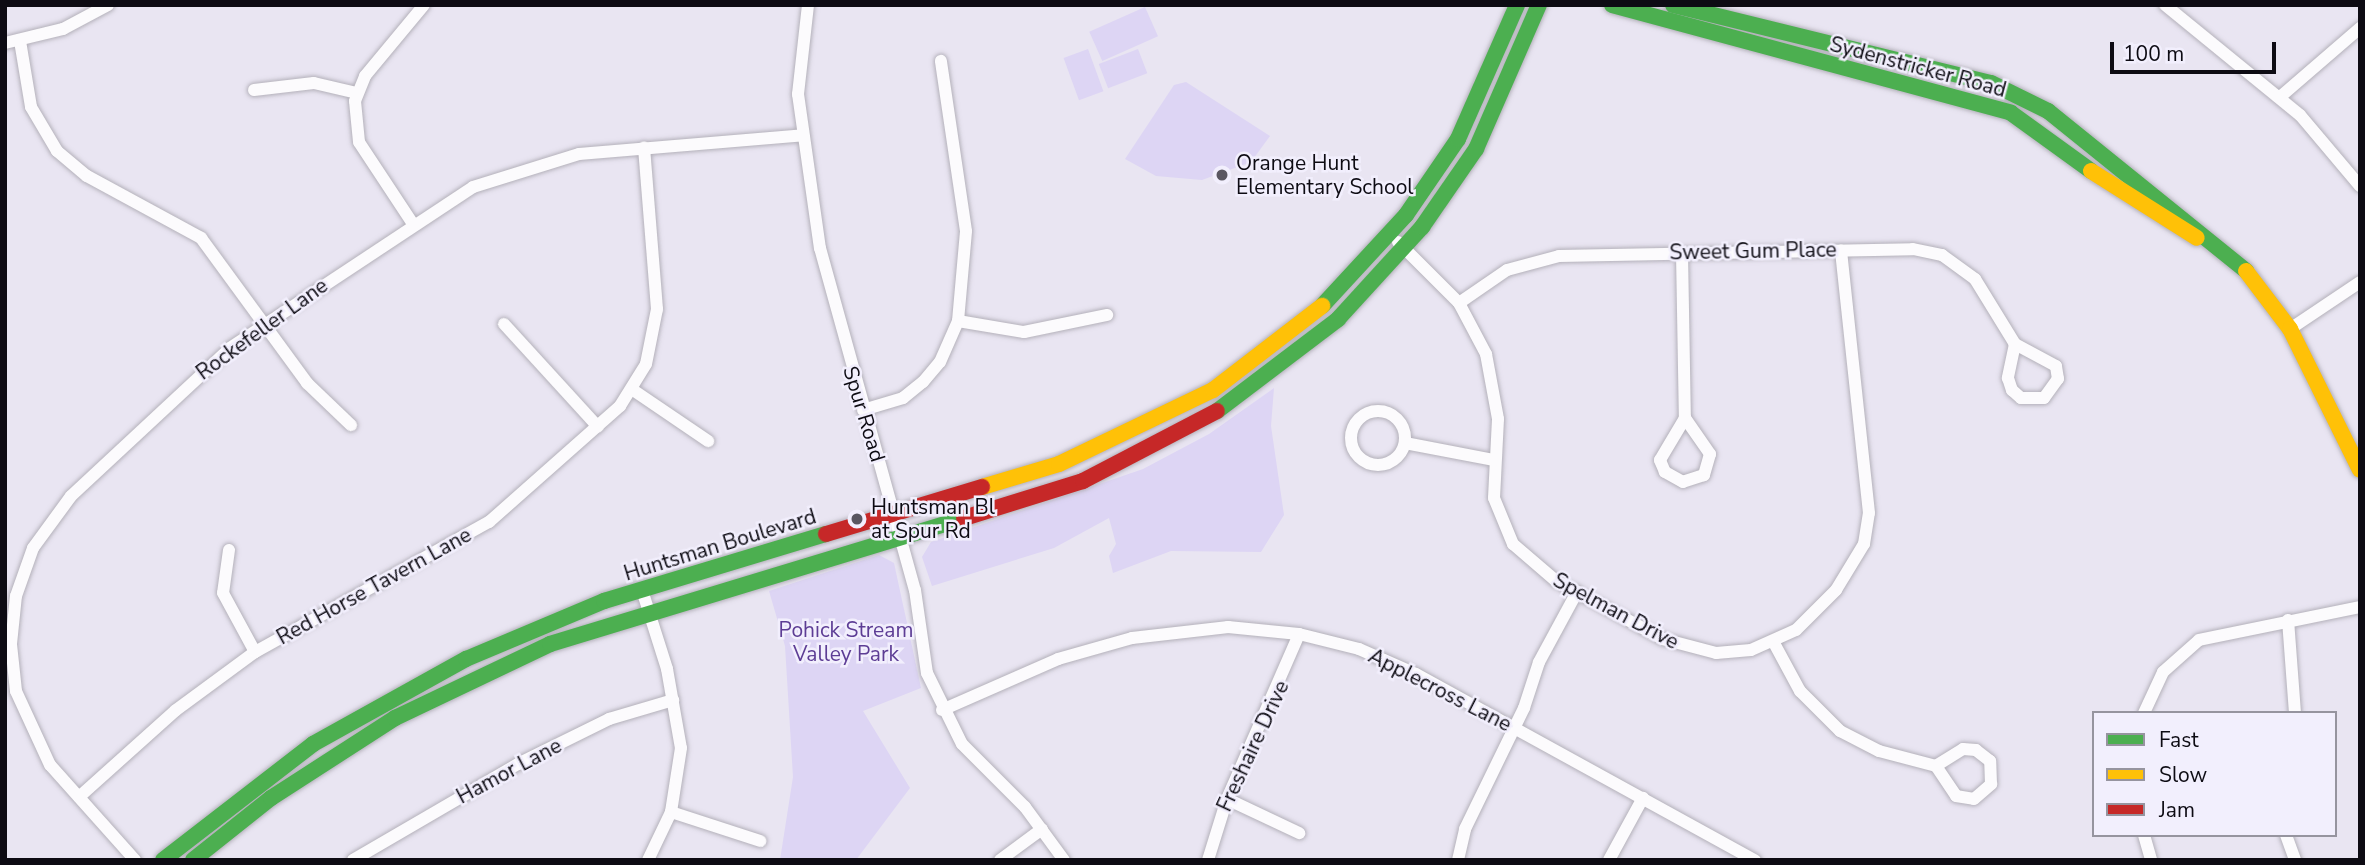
<!DOCTYPE html>
<style>
body{margin:0}
#map{position:relative;width:2365px;height:865px;overflow:hidden;background:#e9e5f2;font-family:"Nunito Sans",sans-serif}
div>[style]{position:absolute}
.green>*{inset:0;background:#ddd5f4;transform-origin:0 0}
.roads{filter:drop-shadow(0 0 2px #b4b1ba) drop-shadow(0 0 2px #b4b1ba)}
.street>*{height:12px;margin:-6px;padding:0 6px;transform-origin:6px;border-radius:6px;background:#fcfbfd}
.street>.ring{margin:-6px;padding:0;box-sizing:content-box;background:none;border:12px solid #fcfbfd;border-radius:50%}
.fast>*{height:16px;margin:-8px;padding:0 8px;transform-origin:8px;border-radius:8px;background:#4caf50}
.slow>*{height:16px;margin:-8px;padding:0 8px;transform-origin:8px;border-radius:8px;background:#ffc107}
.jam>*{height:16px;margin:-8px;padding:0 8px;transform-origin:8px;border-radius:8px;background:#c62828}
.dots>*{width:19px;height:19px;translate:-50% -50%;box-sizing:border-box;border:4px solid #f2effd;border-radius:50%}
span{translate:-50% -50%;white-space:nowrap;text-align:center;line-height:1.15;-webkit-text-stroke:5px #f2effd;paint-order:stroke}
.street-label{font-size:21px;color:#0d0b13}
.poi-label{font-size:21px;color:#0d0b13}
.left{translate:0 -50%;text-align:left}
.park-label{font-size:21px;color:#5d3d95}
.frame{position:absolute;inset:0;border:7px solid #0d0b13;pointer-events:none}
.legend{position:absolute;left:2092px;top:711px;width:245px;height:126px;box-sizing:border-box;background:#f2effd;border:2px solid #96949f;margin:0;padding:9px 12px;list-style:none;font-size:21px;color:#0d0b13}
.legend li{display:flex;align-items:center;gap:14px;height:35px}
.legend b{width:35px;border:2px solid #96949f}
.scale{position:absolute;left:2110px;top:42px;width:166px;height:32px;box-sizing:border-box;border:4px solid #0d0b13;border-top:0;padding-left:9px;font-size:21px;line-height:24px;white-space:nowrap;color:#0d0b13;-webkit-text-stroke:5px #f2effd;paint-order:stroke}
</style>
<div id="map">
<div class="green">
<i style="left:1145px;top:7px;width:32px;height:61px;rotate:66deg"></i>
<i style="left:1088px;top:49px;width:45px;height:26px;rotate:70deg"></i>
<i style="left:1138px;top:49px;width:26px;height:42px;rotate:69deg"></i>
<i style="clip-path:polygon(1186px 82px,1270px 136px,1251px 162px,1202px 180px,1156px 176px,1125px 159px,1174px 85px)"></i>
<i style="clip-path:polygon(1274px 388px,1271px 426px,1284px 515px,1261px 552px,1171px 551px,1113px 573px,1109px 556px,1116px 544px,1109px 518px,1054px 548px,932px 586px,922px 557px,931px 542px,1143px 469px,1209px 434px)"></i>
<i style="clip-path:polygon(879px 555px,894px 563px,921px 688px,863px 711px,910px 788px,856px 860px,780px 860px,793px 777px,785px 646px,769px 591px)"></i>
</div>
<div class="roads">
<div class="street">
<i style="left:808px;top:5px;width:90px;rotate:96.4deg"></i>
<i style="left:798px;top:94px;width:156px;rotate:81.9deg"></i>
<i style="left:820px;top:248px;width:355px;rotate:74.5deg"></i>
<i style="left:915px;top:590px;width:84px;rotate:81.8deg"></i>
<i style="left:927px;top:673px;width:79px;rotate:63.8deg"></i>
<i style="left:962px;top:744px;width:89px;rotate:45deg"></i>
<i style="left:1025px;top:807px;width:66px;rotate:53.7deg"></i>
<i style="left:2165px;top:5px;width:174px;rotate:39.2deg"></i>
<i style="left:2300px;top:115px;width:93px;rotate:49.8deg"></i>
<i style="left:20px;top:41px;width:67px;rotate:80.5deg"></i>
<i style="left:31px;top:107px;width:51px;rotate:59.4deg"></i>
<i style="left:57px;top:151px;width:39px;rotate:40deg"></i>
<i style="left:87px;top:176px;width:130px;rotate:28.5deg"></i>
<i style="left:201px;top:238px;width:180px;rotate:53.8deg"></i>
<i style="left:307px;top:383px;width:61px;rotate:43.7deg"></i>
<i style="left:5px;top:43px;width:60px;rotate:-13.6deg"></i>
<i style="left:63px;top:29px;width:51px;rotate:-28.1deg"></i>
<i style="left:254px;top:90px;width:60px;rotate:-6.7deg"></i>
<i style="left:314px;top:83px;width:44px;rotate:13.1deg"></i>
<i style="left:2280px;top:97px;width:106px;rotate:-40.8deg"></i>
<i style="left:413px;top:224px;width:98px;rotate:-123.4deg"></i>
<i style="left:359px;top:142px;width:41px;rotate:-95.6deg"></i>
<i style="left:355px;top:101px;width:27px;rotate:-68deg"></i>
<i style="left:365px;top:76px;width:92px;rotate:-50.3deg"></i>
<i style="left:1398px;top:242px;width:86px;rotate:45deg"></i>
<i style="left:1459px;top:303px;width:58px;rotate:62.1deg"></i>
<i style="left:1486px;top:354px;width:66px;rotate:79.5deg"></i>
<i style="left:1498px;top:419px;width:79px;rotate:92.9deg"></i>
<i style="left:1494px;top:498px;width:50px;rotate:67.6deg"></i>
<i style="left:1513px;top:544px;width:57px;rotate:40.7deg"></i>
<i style="left:1556px;top:581px;width:122px;rotate:28.5deg"></i>
<i style="left:1663px;top:639px;width:55px;rotate:14.8deg"></i>
<i style="left:1716px;top:653px;width:35px;rotate:-5deg"></i>
<i style="left:1751px;top:650px;width:49px;rotate:-24deg"></i>
<i style="left:1796px;top:630px;width:57px;rotate:-45deg"></i>
<i style="left:1836px;top:590px;width:54px;rotate:-58.7deg"></i>
<i style="left:1864px;top:544px;width:31px;rotate:-81deg"></i>
<i style="left:1869px;top:513px;width:264px;rotate:-96.1deg"></i>
<i style="left:1682px;top:253px;width:165px;rotate:89deg"></i>
<i style="left:1459px;top:303px;width:58px;rotate:-34.5deg"></i>
<i style="left:1507px;top:270px;width:54px;rotate:-15.1deg"></i>
<i style="left:1559px;top:256px;width:354px;rotate:-1.1deg"></i>
<i style="left:1913px;top:249px;width:30px;rotate:12deg"></i>
<i style="left:1942px;top:255px;width:41px;rotate:36deg"></i>
<i style="left:1975px;top:279px;width:76px;rotate:58.4deg"></i>
<i style="left:2015px;top:344px;width:35px;rotate:102deg"></i>
<i style="left:2008px;top:378px;width:13px;rotate:72deg"></i>
<i style="left:2012px;top:390px;width:12px;rotate:42deg"></i>
<i style="left:2021px;top:398px;width:23px"></i>
<i style="left:2044px;top:398px;width:24px;rotate:-54deg"></i>
<i style="left:2058px;top:379px;width:13px;rotate:-99deg"></i>
<i style="left:2056px;top:366px;width:47px;rotate:-151.8deg"></i>
<i style="left:958px;top:321px;width:67px;rotate:9.5deg"></i>
<i style="left:1024px;top:332px;width:85px;rotate:-11.6deg"></i>
<i style="left:504px;top:324px;width:139px;rotate:47.6deg"></i>
<i style="left:2290px;top:329px;width:84px;rotate:-33.9deg"></i>
<i style="left:633px;top:390px;width:91px;rotate:34.2deg"></i>
<i style="left:863px;top:410px;width:42px;rotate:-16.7deg"></i>
<i style="left:903px;top:398px;width:26px;rotate:-39deg"></i>
<i style="left:923px;top:382px;width:26px;rotate:-50deg"></i>
<i style="left:940px;top:362px;width:45px;rotate:-66.3deg"></i>
<i style="left:958px;top:321px;width:90px;rotate:-84.9deg"></i>
<i style="left:966px;top:231px;width:172px;rotate:-98.4deg"></i>
<i class="ring" style="left:1351px;top:411px;width:42px;height:42px"></i>
<i style="left:1685px;top:418px;width:44px;rotate:55.2deg"></i>
<i style="left:1710px;top:454px;width:22px;rotate:106deg"></i>
<i style="left:1704px;top:475px;width:22px;rotate:162deg"></i>
<i style="left:1683px;top:482px;width:21px;rotate:-151deg"></i>
<i style="left:1665px;top:472px;width:13px;rotate:-113deg"></i>
<i style="left:1660px;top:460px;width:49px;rotate:-59.2deg"></i>
<i style="left:1405px;top:443px;width:91px;rotate:10.8deg"></i>
<i style="left:229px;top:550px;width:43px;rotate:97.9deg"></i>
<i style="left:223px;top:593px;width:67px;rotate:61.5deg"></i>
<i style="left:642px;top:590px;width:83px;rotate:72.4deg"></i>
<i style="left:667px;top:669px;width:80px;rotate:80deg"></i>
<i style="left:681px;top:748px;width:65px;rotate:98.9deg"></i>
<i style="left:671px;top:812px;width:53px;rotate:115.6deg"></i>
<i style="left:2288px;top:620px;width:93px;rotate:85.7deg"></i>
<i style="left:1774px;top:643px;width:55px;rotate:61.6deg"></i>
<i style="left:1800px;top:691px;width:57px;rotate:45deg"></i>
<i style="left:1840px;top:731px;width:44px;rotate:27.1deg"></i>
<i style="left:1879px;top:751px;width:59px;rotate:14.7deg"></i>
<i style="left:1936px;top:766px;width:36px;rotate:56deg"></i>
<i style="left:1956px;top:796px;width:18px;rotate:9deg"></i>
<i style="left:1974px;top:799px;width:23px;rotate:-41deg"></i>
<i style="left:1991px;top:784px;width:23px;rotate:-92deg"></i>
<i style="left:1990px;top:761px;width:18px;rotate:-142deg"></i>
<i style="left:1976px;top:750px;width:13px;rotate:-176deg"></i>
<i style="left:1963px;top:749px;width:32px;rotate:148deg"></i>
<i style="left:942px;top:710px;width:127px;rotate:-23.7deg"></i>
<i style="left:1058px;top:659px;width:77px;rotate:-15.8deg"></i>
<i style="left:1132px;top:638px;width:97px;rotate:-6.5deg"></i>
<i style="left:1228px;top:627px;width:71px;rotate:5.6deg"></i>
<i style="left:1299px;top:634px;width:62px;rotate:14deg"></i>
<i style="left:1359px;top:649px;width:62px;rotate:23.7deg"></i>
<i style="left:1416px;top:674px;width:387px;rotate:28.8deg"></i>
<i style="left:2144px;top:713px;width:45px;rotate:-65.1deg"></i>
<i style="left:2163px;top:672px;width:48px;rotate:-41.6deg"></i>
<i style="left:2199px;top:640px;width:164px;rotate:-11.6deg"></i>
<i style="left:79px;top:797px;width:130px;rotate:-41.9deg"></i>
<i style="left:176px;top:710px;width:98px;rotate:-36.3deg"></i>
<i style="left:255px;top:652px;width:268px;rotate:-29.1deg"></i>
<i style="left:489px;top:522px;width:175px;rotate:-41.5deg"></i>
<i style="left:620px;top:406px;width:49px;rotate:-58.2deg"></i>
<i style="left:646px;top:364px;width:56px;rotate:-78.7deg"></i>
<i style="left:657px;top:309px;width:162px;rotate:-94.6deg"></i>
<i style="left:1227px;top:799px;width:80px;rotate:25.3deg"></i>
<i style="left:671px;top:812px;width:94px;rotate:18deg"></i>
<i style="left:2144px;top:835px;width:26px;rotate:74deg"></i>
<i style="left:2286px;top:835px;width:27px;rotate:70deg"></i>
<i style="left:135px;top:860px;width:127px;rotate:-131.8deg"></i>
<i style="left:50px;top:765px;width:81px;rotate:-114.7deg"></i>
<i style="left:16px;top:691px;width:47px;rotate:-96.1deg"></i>
<i style="left:11px;top:644px;width:48px;rotate:-84.1deg"></i>
<i style="left:16px;top:596px;width:51px;rotate:-70.5deg"></i>
<i style="left:33px;top:548px;width:64px;rotate:-53.8deg"></i>
<i style="left:71px;top:496px;width:217px;rotate:-42.9deg"></i>
<i style="left:230px;top:348px;width:291px;rotate:-33.5deg"></i>
<i style="left:473px;top:187px;width:111px;rotate:-17.3deg"></i>
<i style="left:579px;top:154px;width:225px;rotate:-4.8deg"></i>
<i style="left:353px;top:860px;width:191px;rotate:-30.2deg"></i>
<i style="left:518px;top:764px;width:102px;rotate:-26.3deg"></i>
<i style="left:609px;top:719px;width:67px;rotate:-16.5deg"></i>
<i style="left:1000px;top:860px;width:52px;rotate:-36.4deg"></i>
<i style="left:1208px;top:860px;width:64px;rotate:-72.7deg"></i>
<i style="left:1227px;top:799px;width:180px;rotate:-66.4deg"></i>
<i style="left:1458px;top:860px;width:32px;rotate:-77deg"></i>
<i style="left:1465px;top:829px;width:135px;rotate:-64deg"></i>
<i style="left:1524px;top:708px;width:48px;rotate:-71.9deg"></i>
<i style="left:1539px;top:662px;width:80px;rotate:-61.5deg"></i>
<i style="left:1609px;top:860px;width:71px;rotate:-61.3deg"></i>
</div>
<div class="fast">
<i style="left:1612px;top:5px;width:413px;rotate:15.1deg"></i>
<i style="left:2011px;top:113px;width:99px;rotate:35.9deg"></i>
<i style="left:1673px;top:5px;width:327px;rotate:13.8deg"></i>
<i style="left:1991px;top:83px;width:64px;rotate:26.2deg"></i>
<i style="left:2048px;top:111px;width:255px;rotate:38.9deg"></i>
<i style="left:1322px;top:306px;width:124px;rotate:-47.3deg"></i>
<i style="left:1406px;top:215px;width:92px;rotate:-55.6deg"></i>
<i style="left:1458px;top:139px;width:146px;rotate:-66.2deg"></i>
<i style="left:1217px;top:411px;width:152px;rotate:-37.2deg"></i>
<i style="left:1338px;top:319px;width:125px;rotate:-47.6deg"></i>
<i style="left:1422px;top:227px;width:95px;rotate:-55.3deg"></i>
<i style="left:1476px;top:149px;width:157px;rotate:-66.4deg"></i>
<i style="left:163px;top:860px;width:190px;rotate:-37.7deg"></i>
<i style="left:313px;top:744px;width:175px;rotate:-29.1deg"></i>
<i style="left:466px;top:659px;width:150px;rotate:-22.8deg"></i>
<i style="left:604px;top:601px;width:232px;rotate:-16.8deg"></i>
<i style="left:193px;top:860px;width:100px;rotate:-38.5deg"></i>
<i style="left:271px;top:798px;width:148px;rotate:-32.8deg"></i>
<i style="left:395px;top:718px;width:172px;rotate:-25.5deg"></i>
<i style="left:550px;top:644px;width:433px;rotate:-16.9deg"></i>
</div>
<div class="slow">
<i style="left:2091px;top:171px;width:125px;rotate:32.3deg"></i>
<i style="left:2246px;top:271px;width:73px;rotate:52.8deg"></i>
<i style="left:2290px;top:329px;width:157px;rotate:63.6deg"></i>
<i style="left:982px;top:487px;width:80px;rotate:-16.6deg"></i>
<i style="left:1059px;top:464px;width:171px;rotate:-25.7deg"></i>
<i style="left:1213px;top:390px;width:138px;rotate:-37.6deg"></i>
</div>
<div class="jam">
<i style="left:964px;top:518px;width:125px;rotate:-17.3deg"></i>
<i style="left:1083px;top:481px;width:151px;rotate:-27.6deg"></i>
<i style="left:826px;top:534px;width:163px;rotate:-16.8deg"></i>
</div>
</div>
<div class="dots">
<i style="left:1222px;top:175px;background:#5a5761"></i>
<i style="left:857px;top:519px;background:#5a5761"></i>
</div>
<div class="street-label">
<span style="left:1918px;top:67px;rotate:15deg">Sydenstricker Road</span>
<span style="left:1753px;top:251px;rotate:-1deg">Sweet Gum Place</span>
<span style="left:262px;top:329px;rotate:-36deg">Rockefeller Lane</span>
<span style="left:864px;top:414px;rotate:73deg">Spur Road</span>
<span style="left:720px;top:545px;rotate:-17deg">Huntsman Boulevard</span>
<span style="left:374px;top:586px;rotate:-29deg">Red Horse Tavern Lane</span>
<span style="left:1616px;top:611px;rotate:28deg">Spelman Drive</span>
<span style="left:1440px;top:690px;rotate:27deg">Applecross Lane</span>
<span style="left:1253px;top:746px;rotate:-65deg">Freshaire Drive</span>
<span style="left:509px;top:771px;rotate:-28deg">Hamor Lane</span>
</div>
<div class="poi-label">
<span class="left" style="left:1236px;top:175px">Orange Hunt<br>Elementary School</span>
<span class="left" style="left:871px;top:519px">Huntsman Bl<br>at Spur Rd</span>
</div>
<div class="park-label">
<span style="left:846px;top:642px">Pohick Stream<br>Valley Park</span>
</div>
<div class="frame"></div>
<ul class="legend">
<li><b style="height:9px;background:#4caf50"></b>Fast</li>
<li><b style="height:9px;background:#ffc107"></b>Slow</li>
<li><b style="height:9px;background:#c62828"></b>Jam</li>
</ul>
<div class="scale">100 m</div>
</div>
